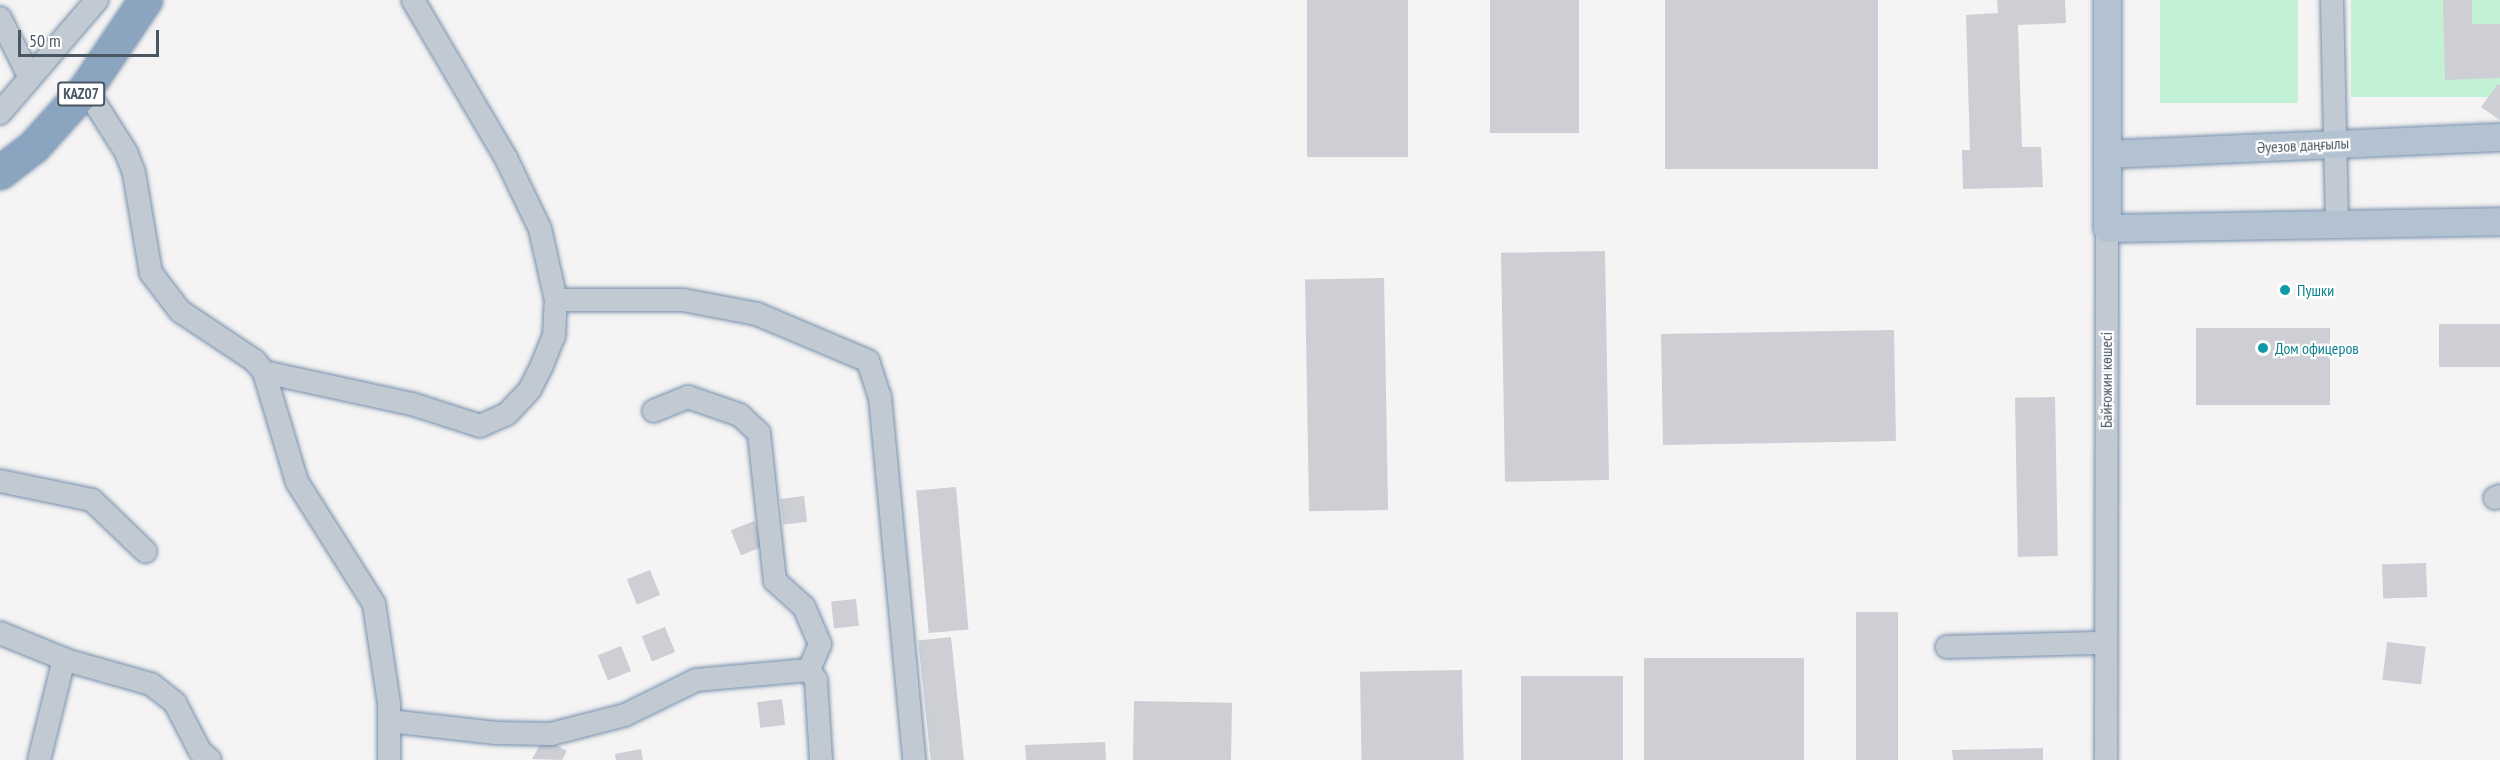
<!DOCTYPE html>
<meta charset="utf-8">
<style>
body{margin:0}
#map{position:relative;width:2500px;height:760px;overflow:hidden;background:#f5f3f3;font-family:"PT Sans Narrow",sans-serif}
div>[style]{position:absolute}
.green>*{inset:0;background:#c3f1d5;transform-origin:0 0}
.building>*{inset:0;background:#cdcfd5;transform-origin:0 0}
.roads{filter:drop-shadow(0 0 2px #7690ad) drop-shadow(0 0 2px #7690ad)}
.minor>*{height:22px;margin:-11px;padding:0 11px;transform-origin:11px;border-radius:11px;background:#c1cad2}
.major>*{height:27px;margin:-13.5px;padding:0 13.5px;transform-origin:13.5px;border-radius:13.5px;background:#b3c2d1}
.highway>*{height:32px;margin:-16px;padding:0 16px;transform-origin:16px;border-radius:16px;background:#8ba5c1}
.dots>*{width:16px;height:16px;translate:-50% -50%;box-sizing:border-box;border:3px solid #fff;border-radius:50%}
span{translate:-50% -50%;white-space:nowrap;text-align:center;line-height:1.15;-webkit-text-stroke:4.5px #fff;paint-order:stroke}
.shield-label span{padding:2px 4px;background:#fff;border:2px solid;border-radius:4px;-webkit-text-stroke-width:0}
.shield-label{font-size:15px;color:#4a5661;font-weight:700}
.street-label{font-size:16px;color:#4a5661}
.culture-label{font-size:16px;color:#0d838f}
.left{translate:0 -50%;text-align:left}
.scale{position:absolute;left:18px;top:30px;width:141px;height:27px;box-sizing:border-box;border:3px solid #4a5661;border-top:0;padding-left:8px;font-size:18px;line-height:21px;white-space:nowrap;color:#4a5661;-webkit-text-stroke:4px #fff;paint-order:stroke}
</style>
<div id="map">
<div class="green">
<i style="left:2160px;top:0;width:138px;height:103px"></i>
<i style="left:2351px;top:0;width:149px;height:97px"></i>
</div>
<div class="building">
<i style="left:1307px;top:0;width:101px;height:157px"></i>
<i style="left:1490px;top:0;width:89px;height:133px"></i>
<i style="left:1665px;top:0;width:213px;height:169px"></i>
<i style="clip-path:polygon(1997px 0,2065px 0,2066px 23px,2018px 25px,2022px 147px,2041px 147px,2043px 187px,1963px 189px,1962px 150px,1970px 150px,1966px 15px,1998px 13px)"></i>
<i style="clip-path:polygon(2443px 0,2472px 0,2472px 24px,2500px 24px,2500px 78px,2445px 80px)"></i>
<i style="clip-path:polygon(2498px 84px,2500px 85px,2500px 120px,2481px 107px)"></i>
<i style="left:1605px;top:251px;width:229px;height:104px;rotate:89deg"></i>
<i style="left:1384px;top:278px;width:232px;height:79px;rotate:89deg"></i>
<i style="left:2500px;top:324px;width:43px;height:61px;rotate:90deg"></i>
<i style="left:2330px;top:328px;width:77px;height:134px;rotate:90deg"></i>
<i style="left:1894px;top:330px;width:111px;height:233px;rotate:89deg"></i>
<i style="left:2055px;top:397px;width:159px;height:40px;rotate:89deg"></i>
<i style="left:956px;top:487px;width:143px;height:40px;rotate:85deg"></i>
<i style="left:804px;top:496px;width:26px;height:24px;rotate:83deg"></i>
<i style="left:754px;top:521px;width:27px;height:25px;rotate:68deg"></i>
<i style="left:2426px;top:563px;width:34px;height:44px;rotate:88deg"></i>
<i style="left:650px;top:570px;width:27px;height:25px;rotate:68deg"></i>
<i style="left:856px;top:599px;width:27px;height:25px;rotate:84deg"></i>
<i style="left:1898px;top:612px;width:148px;height:42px;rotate:90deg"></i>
<i style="left:665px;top:627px;width:27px;height:25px;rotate:68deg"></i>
<i style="left:951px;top:637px;width:124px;height:33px;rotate:84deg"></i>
<i style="left:2387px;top:642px;width:39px;height:38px;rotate:7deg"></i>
<i style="left:621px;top:646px;width:27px;height:25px;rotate:68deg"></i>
<i style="left:1644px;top:658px;width:160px;height:102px"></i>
<i style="left:1462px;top:670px;width:90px;height:102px;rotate:89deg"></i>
<i style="left:1521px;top:676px;width:102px;height:84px"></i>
<i style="left:782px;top:699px;width:26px;height:25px;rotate:83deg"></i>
<i style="left:1134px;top:701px;width:98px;height:59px;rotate:1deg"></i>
<i style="clip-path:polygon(544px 738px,567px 751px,562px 760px,532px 759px)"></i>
<i style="clip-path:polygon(1105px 742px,1106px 760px,1026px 760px,1025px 745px)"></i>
<i style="clip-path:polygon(2043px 748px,2043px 760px,1953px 760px,1952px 750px)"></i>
<i style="clip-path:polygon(641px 749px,643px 760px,616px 760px,615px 754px)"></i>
</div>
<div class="roads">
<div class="minor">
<i style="left:2332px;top:0;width:223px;rotate:88.7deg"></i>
<i style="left:0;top:18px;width:67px;rotate:63.4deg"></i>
<i style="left:86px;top:89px;width:75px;rotate:57.6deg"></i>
<i style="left:126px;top:152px;width:22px;rotate:69deg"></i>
<i style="left:134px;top:173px;width:101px;rotate:80.4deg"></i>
<i style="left:151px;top:273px;width:48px;rotate:52.7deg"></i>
<i style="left:180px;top:311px;width:90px;rotate:33.7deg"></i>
<i style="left:255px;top:361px;width:14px;rotate:51deg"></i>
<i style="left:264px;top:372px;width:115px;rotate:73.3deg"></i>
<i style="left:297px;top:482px;width:144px;rotate:57.7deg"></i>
<i style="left:374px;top:604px;width:100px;rotate:81.4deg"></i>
<i style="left:389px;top:703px;width:57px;rotate:90deg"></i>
<i style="left:0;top:113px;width:149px;rotate:-49.4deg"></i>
<i style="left:556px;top:300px;width:127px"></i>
<i style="left:683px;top:300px;width:75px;rotate:10.7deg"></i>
<i style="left:757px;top:314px;width:121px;rotate:22.9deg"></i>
<i style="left:868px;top:361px;width:38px;rotate:72deg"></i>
<i style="left:880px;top:397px;width:365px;rotate:84.6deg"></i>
<i style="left:264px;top:372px;width:151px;rotate:12.2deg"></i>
<i style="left:412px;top:404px;width:71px;rotate:17.9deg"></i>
<i style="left:480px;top:426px;width:30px;rotate:-24deg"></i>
<i style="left:507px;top:414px;width:34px;rotate:-47deg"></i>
<i style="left:530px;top:389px;width:27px;rotate:-63deg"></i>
<i style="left:542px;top:365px;width:31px;rotate:-68deg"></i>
<i style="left:554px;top:336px;width:36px;rotate:-87deg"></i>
<i style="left:556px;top:300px;width:73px;rotate:-102.7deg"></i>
<i style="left:540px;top:229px;width:79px;rotate:-115.6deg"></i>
<i style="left:506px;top:158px;width:183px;rotate:-120.5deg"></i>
<i style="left:0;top:481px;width:94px;rotate:11.7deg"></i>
<i style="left:92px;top:500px;width:74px;rotate:43.9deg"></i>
<i style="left:2495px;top:498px;width:5px;rotate:-22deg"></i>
<i style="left:0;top:633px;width:74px;rotate:22.1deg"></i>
<i style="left:69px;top:661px;width:85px;rotate:15.7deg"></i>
<i style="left:151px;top:684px;width:31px;rotate:38deg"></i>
<i style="left:175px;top:703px;width:54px;rotate:62.5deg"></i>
<i style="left:200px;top:751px;width:13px;rotate:42deg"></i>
<i style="left:1947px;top:647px;width:158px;rotate:-1.5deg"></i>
<i style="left:809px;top:670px;width:12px;rotate:55deg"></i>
<i style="left:816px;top:680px;width:80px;rotate:86.4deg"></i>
<i style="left:389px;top:721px;width:108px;rotate:6.4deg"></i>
<i style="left:496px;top:733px;width:55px;rotate:1deg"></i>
<i style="left:551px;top:734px;width:76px;rotate:-14.4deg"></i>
<i style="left:625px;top:715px;width:79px;rotate:-26.2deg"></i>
<i style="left:696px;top:680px;width:113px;rotate:-5.1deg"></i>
<i style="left:809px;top:670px;width:28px;rotate:-67deg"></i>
<i style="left:820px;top:644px;width:40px;rotate:-113.4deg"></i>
<i style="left:804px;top:607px;width:39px;rotate:-138deg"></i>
<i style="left:775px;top:581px;width:149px;rotate:-96.2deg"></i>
<i style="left:759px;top:433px;width:26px;rotate:-137deg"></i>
<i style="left:740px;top:415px;width:55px;rotate:-160.9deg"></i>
<i style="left:688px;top:397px;width:37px;rotate:158deg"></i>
<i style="left:39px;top:760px;width:104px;rotate:-76.1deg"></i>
<i style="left:2106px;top:760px;width:532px;rotate:-89.89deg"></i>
</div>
<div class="major">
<i style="left:2107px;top:0;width:228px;rotate:90deg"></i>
<i style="left:2107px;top:228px;width:393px;rotate:-1deg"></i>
<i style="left:2107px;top:154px;width:393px;rotate:-2.5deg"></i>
</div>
<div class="highway">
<i style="left:0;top:173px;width:43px;rotate:-37.4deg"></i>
<i style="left:34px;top:147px;width:78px;rotate:-48.1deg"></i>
<i style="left:86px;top:89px;width:107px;rotate:-56deg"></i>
</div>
</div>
<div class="dots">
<i style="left:2285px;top:290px;background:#0f9aa8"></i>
<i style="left:2263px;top:348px;background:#0f9aa8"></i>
</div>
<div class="shield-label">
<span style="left:81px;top:94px">KAZ07</span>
</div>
<div class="street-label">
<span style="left:2303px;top:145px;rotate:-3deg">Әуезов даңғылы</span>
<span style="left:2106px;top:380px;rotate:-90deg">Байғожин көшесі</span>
</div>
<div class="culture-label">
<span class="left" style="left:2297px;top:290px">Пушки</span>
<span class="left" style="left:2275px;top:348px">Дом офицеров</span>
</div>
<div class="scale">50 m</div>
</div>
